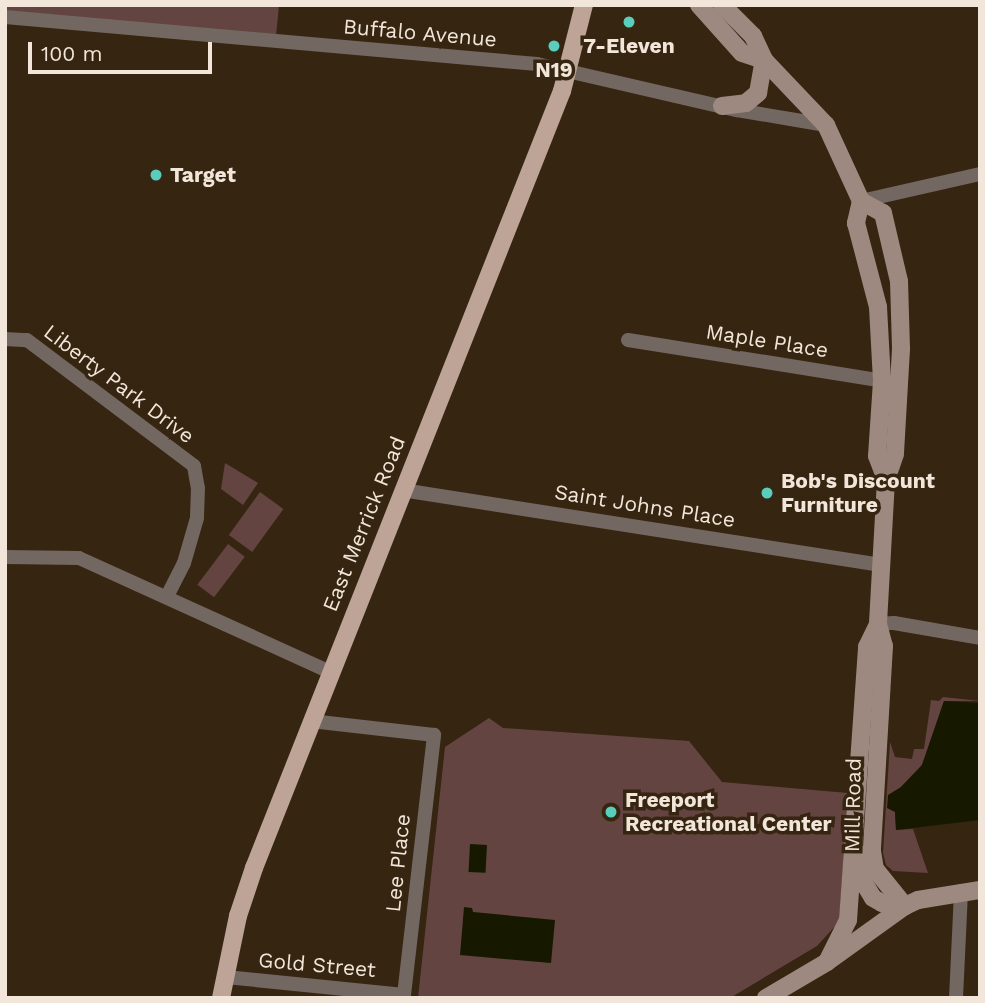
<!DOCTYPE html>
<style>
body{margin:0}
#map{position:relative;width:985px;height:1003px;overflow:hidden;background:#362511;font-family:"Work Sans",sans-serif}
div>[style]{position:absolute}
.green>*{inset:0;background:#644441;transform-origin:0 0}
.water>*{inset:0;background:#161900;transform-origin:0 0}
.minor>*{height:14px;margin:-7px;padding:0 7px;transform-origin:7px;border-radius:7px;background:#736761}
.secondary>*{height:18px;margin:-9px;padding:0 9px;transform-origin:9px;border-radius:9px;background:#9d897f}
.primary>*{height:18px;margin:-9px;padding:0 9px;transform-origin:9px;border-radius:9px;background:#bda497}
.dots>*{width:19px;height:19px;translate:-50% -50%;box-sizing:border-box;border:4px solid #362511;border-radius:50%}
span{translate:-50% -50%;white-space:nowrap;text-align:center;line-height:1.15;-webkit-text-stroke:7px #362511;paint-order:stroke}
.street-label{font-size:21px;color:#f1e6d9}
.poi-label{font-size:21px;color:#f1e6d9;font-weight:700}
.left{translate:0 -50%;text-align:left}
.frame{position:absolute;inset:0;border:7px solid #f1e6d9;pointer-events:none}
.scale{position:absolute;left:28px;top:42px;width:184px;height:32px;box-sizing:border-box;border:4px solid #f1e6d9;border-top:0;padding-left:9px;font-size:21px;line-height:24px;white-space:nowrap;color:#f1e6d9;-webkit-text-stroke:5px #362511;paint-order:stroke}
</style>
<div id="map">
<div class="green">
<i style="clip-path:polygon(5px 5px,279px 5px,276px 36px,5px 11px)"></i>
<i style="clip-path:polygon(225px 463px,258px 483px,243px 505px,221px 489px)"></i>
<i style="left:260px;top:492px;width:29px;height:53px;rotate:36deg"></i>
<i style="left:228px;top:544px;width:21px;height:51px;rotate:37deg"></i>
<i style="clip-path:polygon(943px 697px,980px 701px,944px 701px,922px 765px,901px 787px,895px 812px,896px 830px,913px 829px,928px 873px,893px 871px,886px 865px,883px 853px,890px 742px,895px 757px,912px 759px,914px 749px,924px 749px,931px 700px,939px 701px)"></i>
<i style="clip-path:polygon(489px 718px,503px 728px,689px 741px,722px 782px,848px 793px,839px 922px,817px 946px,730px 998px,418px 998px,445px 747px)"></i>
</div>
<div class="water">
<i style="clip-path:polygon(944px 701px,980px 703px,980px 820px,896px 830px,895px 812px,887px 808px,888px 795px,901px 787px,922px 765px)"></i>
<i style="left:470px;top:844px;width:17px;height:28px;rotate:3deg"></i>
<i style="clip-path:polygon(464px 907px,472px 908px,473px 912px,555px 920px,551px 963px,460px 955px)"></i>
</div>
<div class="minor">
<i style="left:5px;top:17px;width:534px;rotate:5.05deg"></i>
<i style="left:537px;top:64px;width:205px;rotate:13deg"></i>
<i style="left:737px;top:110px;width:90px;rotate:9.6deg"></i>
<i style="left:861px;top:201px;width:122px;rotate:-12.8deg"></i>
<i style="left:5px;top:339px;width:22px;rotate:3deg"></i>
<i style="left:27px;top:340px;width:209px;rotate:37deg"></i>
<i style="left:194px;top:466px;width:22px;rotate:80deg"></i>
<i style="left:198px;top:488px;width:30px;rotate:92deg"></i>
<i style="left:197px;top:518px;width:47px;rotate:106.1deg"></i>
<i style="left:184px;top:563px;width:38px;rotate:117deg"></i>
<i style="left:628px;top:340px;width:266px;rotate:9.1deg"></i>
<i style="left:402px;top:490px;width:485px;rotate:8.9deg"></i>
<i style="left:5px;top:557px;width:74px;rotate:0.8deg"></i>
<i style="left:79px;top:558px;width:276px;rotate:24.4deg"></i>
<i style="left:878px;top:624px;width:16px;rotate:-4deg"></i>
<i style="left:894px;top:623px;width:87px;rotate:9.9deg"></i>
<i style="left:226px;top:977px;width:179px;rotate:5.8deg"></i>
<i style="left:404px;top:995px;width:262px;rotate:-83.4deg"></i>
<i style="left:434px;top:735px;width:124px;rotate:-173.5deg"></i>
<i style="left:956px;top:998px;width:107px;rotate:-87.3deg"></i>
</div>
<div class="secondary">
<i style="left:699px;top:5px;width:64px;rotate:48.1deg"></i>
<i style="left:742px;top:53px;width:23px;rotate:18deg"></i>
<i style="left:722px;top:5px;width:44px;rotate:45deg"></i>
<i style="left:753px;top:36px;width:26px;rotate:65deg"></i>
<i style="left:764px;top:60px;width:90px;rotate:46.4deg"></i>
<i style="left:826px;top:125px;width:84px;rotate:65.3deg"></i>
<i style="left:861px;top:201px;width:23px;rotate:103deg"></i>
<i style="left:856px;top:223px;width:87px;rotate:75.3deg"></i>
<i style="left:878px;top:307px;width:74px;rotate:86.9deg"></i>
<i style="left:882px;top:381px;width:75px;rotate:93.8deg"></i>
<i style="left:877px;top:456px;width:26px;rotate:69deg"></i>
<i style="left:722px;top:106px;width:24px;rotate:-7deg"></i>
<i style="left:746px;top:103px;width:16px;rotate:-40deg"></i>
<i style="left:758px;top:93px;width:34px;rotate:-80deg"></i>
<i style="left:861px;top:201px;width:25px;rotate:29deg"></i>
<i style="left:883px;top:213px;width:70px;rotate:76.8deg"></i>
<i style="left:899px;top:281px;width:68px;rotate:88.3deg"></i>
<i style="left:901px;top:349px;width:105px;rotate:93.3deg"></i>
<i style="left:895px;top:454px;width:28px;rotate:109deg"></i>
<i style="left:886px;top:480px;width:144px;rotate:93.2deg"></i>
<i style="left:878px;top:624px;width:23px;rotate:75deg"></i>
<i style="left:884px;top:646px;width:205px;rotate:93.4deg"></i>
<i style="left:872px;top:851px;width:18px;rotate:81deg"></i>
<i style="left:875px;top:869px;width:48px;rotate:51deg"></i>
<i style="left:859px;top:854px;width:24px;rotate:85deg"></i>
<i style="left:861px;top:878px;width:23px;rotate:59deg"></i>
<i style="left:873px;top:898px;width:10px;rotate:29deg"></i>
<i style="left:882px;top:903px;width:23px;rotate:7deg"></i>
<i style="left:827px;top:962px;width:47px;rotate:-63.4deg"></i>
<i style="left:848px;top:920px;width:274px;rotate:-86deg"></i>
<i style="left:867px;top:647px;width:25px;rotate:-64deg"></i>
<i style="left:766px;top:998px;width:71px;rotate:-30.5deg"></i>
<i style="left:827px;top:962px;width:96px;rotate:-35.7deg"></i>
<i style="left:905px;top:906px;width:14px;rotate:-25deg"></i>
<i style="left:918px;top:900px;width:63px;rotate:-9.2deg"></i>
</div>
<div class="primary">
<i style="left:221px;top:998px;width:84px;rotate:-78.3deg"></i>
<i style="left:238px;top:916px;width:51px;rotate:-71.6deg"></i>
<i style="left:254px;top:868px;width:836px;rotate:-68.38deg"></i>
<i style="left:562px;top:91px;width:89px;rotate:-75.7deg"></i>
</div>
<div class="dots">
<i style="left:629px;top:22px;background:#5acebd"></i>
<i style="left:554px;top:46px;background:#5acebd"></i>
<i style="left:156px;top:175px;background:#5acebd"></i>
<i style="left:767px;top:493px;background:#5acebd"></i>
<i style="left:611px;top:812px;background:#5acebd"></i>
</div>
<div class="street-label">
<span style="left:420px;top:33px;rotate:5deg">Buffalo Avenue</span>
<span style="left:767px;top:341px;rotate:9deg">Maple Place</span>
<span style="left:119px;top:384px;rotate:37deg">Liberty Park Drive</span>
<span style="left:645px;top:506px;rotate:9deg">Saint Johns Place</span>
<span style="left:364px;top:524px;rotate:-68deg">East Merrick Road</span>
<span style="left:853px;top:805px;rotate:-89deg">Mill Road</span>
<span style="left:398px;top:863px;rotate:-84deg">Lee Place</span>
<span style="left:317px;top:965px;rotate:5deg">Gold Street</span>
</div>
<div class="poi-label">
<span style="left:629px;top:46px">7-Eleven</span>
<span style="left:554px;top:70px">N19</span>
<span class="left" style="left:170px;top:175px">Target</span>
<span class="left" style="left:781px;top:493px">Bob's Discount<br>Furniture</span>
<span class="left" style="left:625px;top:812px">Freeport<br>Recreational Center</span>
</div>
<div class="frame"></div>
<div class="scale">100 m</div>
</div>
